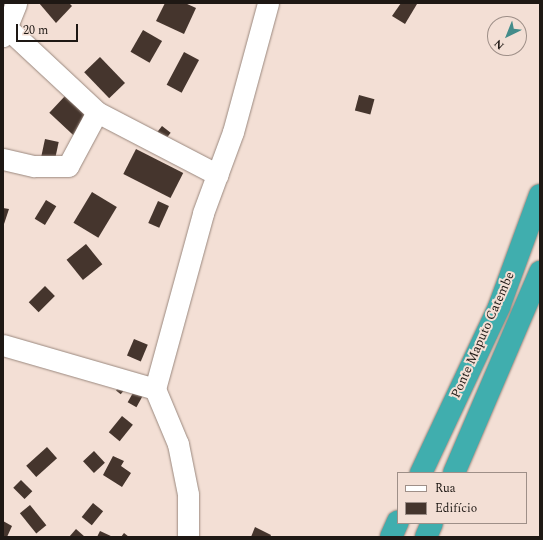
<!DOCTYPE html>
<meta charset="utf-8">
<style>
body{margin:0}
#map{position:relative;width:543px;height:540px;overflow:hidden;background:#f3dfd5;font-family:Spectral,serif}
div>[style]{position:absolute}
.building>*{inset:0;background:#45352d;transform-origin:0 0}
.roads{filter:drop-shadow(0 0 1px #9a887e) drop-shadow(0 0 1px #9a887e)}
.minor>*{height:21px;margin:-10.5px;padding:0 10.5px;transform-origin:10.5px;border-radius:10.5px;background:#fff}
.trunk>*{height:22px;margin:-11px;padding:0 11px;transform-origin:11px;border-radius:11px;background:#40aeae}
span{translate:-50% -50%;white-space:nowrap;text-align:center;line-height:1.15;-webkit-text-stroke:4px #f3dfd5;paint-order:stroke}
.street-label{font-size:13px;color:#1e1814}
.frame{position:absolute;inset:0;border:4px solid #1e1814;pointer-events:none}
.legend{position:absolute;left:397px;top:472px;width:130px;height:52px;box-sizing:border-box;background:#f3dfd5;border:1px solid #9e8f88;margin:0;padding:5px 7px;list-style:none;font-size:12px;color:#1e1814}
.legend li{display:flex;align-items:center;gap:8px;height:20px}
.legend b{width:20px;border:1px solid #9e8f88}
.north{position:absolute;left:487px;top:16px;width:40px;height:40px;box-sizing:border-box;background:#f3dfd5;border:1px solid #9e8f88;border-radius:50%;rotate:223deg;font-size:11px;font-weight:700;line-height:16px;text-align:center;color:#1e1814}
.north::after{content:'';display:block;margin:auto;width:14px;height:18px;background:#448c8a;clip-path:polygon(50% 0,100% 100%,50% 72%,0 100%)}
.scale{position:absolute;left:16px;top:24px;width:62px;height:18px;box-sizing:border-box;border:2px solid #1e1814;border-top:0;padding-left:5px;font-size:12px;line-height:14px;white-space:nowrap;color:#1e1814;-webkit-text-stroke:3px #f3dfd5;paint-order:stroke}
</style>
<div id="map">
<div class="building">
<i style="clip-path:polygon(39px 3px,69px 3px,72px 6px,56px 23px)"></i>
<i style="clip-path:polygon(165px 3px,185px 3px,196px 8px,184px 34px,156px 21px)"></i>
<i style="clip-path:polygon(401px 3px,417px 4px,405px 24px,392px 16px)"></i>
<i style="left:143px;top:30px;width:22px;height:25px;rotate:30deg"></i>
<i style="left:184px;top:52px;width:17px;height:37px;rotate:28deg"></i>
<i style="left:100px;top:57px;width:36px;height:22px;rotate:46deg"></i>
<i style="left:359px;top:95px;width:16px;height:16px;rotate:15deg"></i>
<i style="left:65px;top:96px;width:37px;height:23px;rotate:43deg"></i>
<i style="left:162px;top:126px;width:11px;height:13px;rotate:38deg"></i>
<i style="left:45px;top:139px;width:14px;height:19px;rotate:12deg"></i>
<i style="left:136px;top:149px;width:53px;height:28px;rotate:27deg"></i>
<i style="left:92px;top:192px;width:29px;height:36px;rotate:31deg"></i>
<i style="left:46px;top:200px;width:12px;height:22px;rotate:31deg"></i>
<i style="left:158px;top:201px;width:12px;height:24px;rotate:24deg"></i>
<i style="clip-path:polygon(3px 208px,9px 209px,3px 227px)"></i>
<i style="left:86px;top:244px;width:26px;height:25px;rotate:51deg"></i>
<i style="left:45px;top:286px;width:14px;height:23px;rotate:45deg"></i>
<i style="left:134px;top:339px;width:15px;height:18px;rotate:23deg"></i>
<i style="left:123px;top:382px;width:6px;height:11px;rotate:39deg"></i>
<i style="left:134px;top:391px;width:10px;height:13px;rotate:29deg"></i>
<i style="left:122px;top:416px;width:14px;height:21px;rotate:39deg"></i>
<i style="left:47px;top:447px;width:15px;height:28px;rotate:48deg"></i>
<i style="left:94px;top:451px;width:16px;height:15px;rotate:47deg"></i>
<i style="clip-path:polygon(113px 456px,124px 461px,121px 466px,131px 473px,122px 487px,103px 475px)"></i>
<i style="left:21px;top:480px;width:16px;height:11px;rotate:45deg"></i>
<i style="left:93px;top:503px;width:13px;height:18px;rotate:39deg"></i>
<i style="left:30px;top:505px;width:26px;height:13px;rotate:51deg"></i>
<i style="clip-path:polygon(3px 521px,12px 526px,7px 537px,3px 537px)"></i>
<i style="clip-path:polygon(255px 527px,271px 535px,270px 537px,251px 537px)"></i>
<i style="clip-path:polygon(76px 529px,85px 537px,69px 537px)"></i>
<i style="clip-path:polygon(100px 531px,113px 537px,97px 537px)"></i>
<i style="clip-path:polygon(124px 533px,129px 537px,121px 537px)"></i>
</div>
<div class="roads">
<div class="minor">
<i style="left:7px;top:28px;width:123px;rotate:43deg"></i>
<i style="left:97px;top:112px;width:136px;rotate:27.5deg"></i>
<i style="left:3px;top:36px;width:35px;rotate:-68deg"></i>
<i style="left:3px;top:159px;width:32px;rotate:13deg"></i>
<i style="left:34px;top:166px;width:34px"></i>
<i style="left:68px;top:166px;width:61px;rotate:-61.8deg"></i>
<i style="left:3px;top:345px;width:158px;rotate:16.1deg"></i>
<i style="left:188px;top:537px;width:43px;rotate:-90deg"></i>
<i style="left:188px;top:494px;width:51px;rotate:-101.3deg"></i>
<i style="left:178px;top:444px;width:60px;rotate:-112.7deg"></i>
<i style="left:155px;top:389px;width:182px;rotate:-74.7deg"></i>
<i style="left:203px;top:213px;width:86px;rotate:-69.7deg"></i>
<i style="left:233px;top:132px;width:134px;rotate:-74.8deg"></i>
</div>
<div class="trunk">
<i style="left:421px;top:473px;width:183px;rotate:-64.8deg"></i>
<i style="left:499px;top:307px;width:119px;rotate:-69.9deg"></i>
<i style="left:454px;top:473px;width:219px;rotate:-66.8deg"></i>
<i style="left:391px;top:537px;width:17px;rotate:-66deg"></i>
<i style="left:426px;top:537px;width:15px;rotate:-67deg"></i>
</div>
</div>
<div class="street-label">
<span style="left:483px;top:335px;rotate:-66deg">Ponte Maputo Catembe</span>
</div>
<div class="frame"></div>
<ul class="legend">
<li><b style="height:5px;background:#fff"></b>Rua</li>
<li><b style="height:11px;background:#45352d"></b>Edifício</li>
</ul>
<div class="north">N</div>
<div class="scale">20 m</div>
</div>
